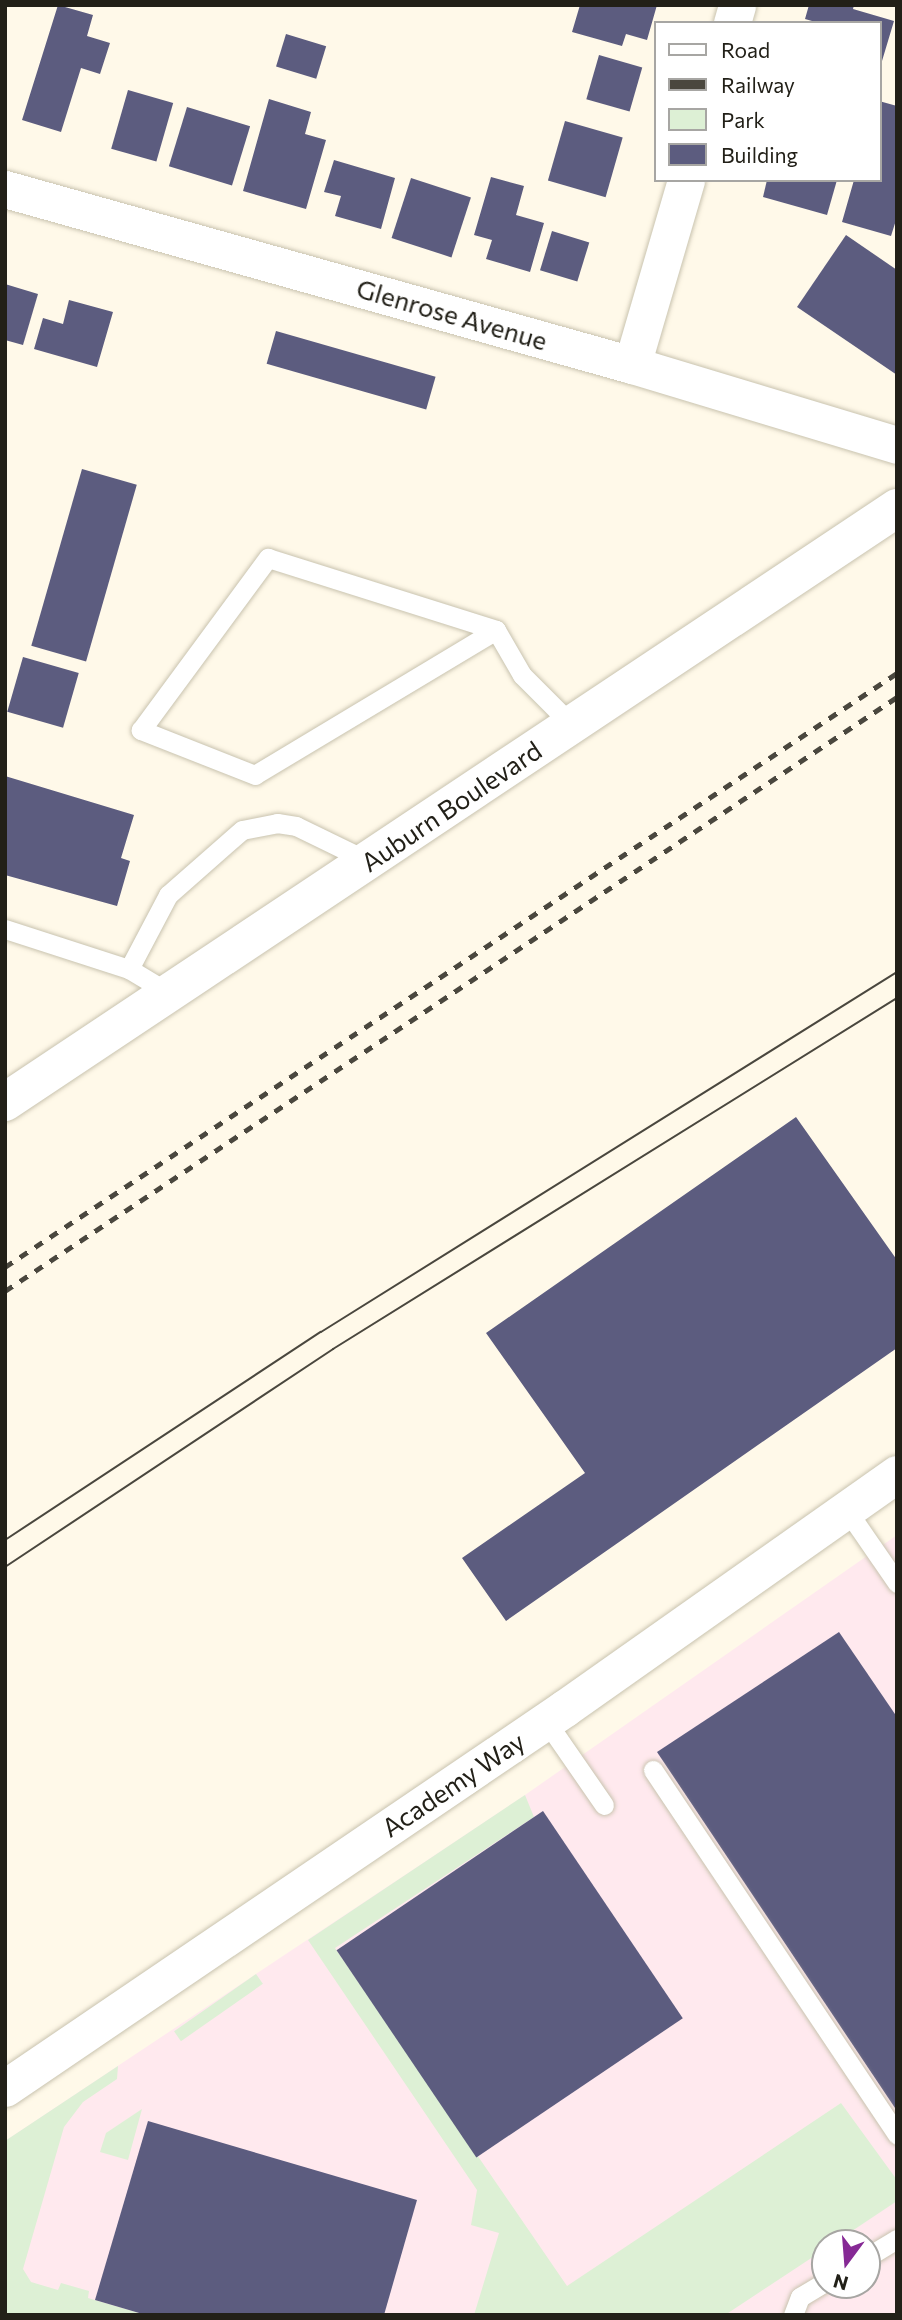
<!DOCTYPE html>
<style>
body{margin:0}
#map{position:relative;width:902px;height:2320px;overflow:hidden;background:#fff9e9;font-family:Commissioner,sans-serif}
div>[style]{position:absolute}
.industrial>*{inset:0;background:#ffe9ee}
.green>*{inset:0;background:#ddf0d5;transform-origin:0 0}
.building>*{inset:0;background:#5c5c7f;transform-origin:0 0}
.roads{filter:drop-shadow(0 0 2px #c9c3af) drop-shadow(0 0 2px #c9c3af)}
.service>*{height:19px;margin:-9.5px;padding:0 9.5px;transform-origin:9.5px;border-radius:9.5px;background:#fff}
.minor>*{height:37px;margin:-18.5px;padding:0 18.5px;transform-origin:18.5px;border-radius:18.5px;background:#fff}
.tertiary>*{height:38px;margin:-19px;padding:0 19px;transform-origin:19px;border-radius:19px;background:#fff}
.tram>*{height:2px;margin:-1px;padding:0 1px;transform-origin:1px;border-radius:1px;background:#4a473e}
.rail>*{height:5px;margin-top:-2.5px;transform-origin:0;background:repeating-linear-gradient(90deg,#4a473e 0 9px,transparent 0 18px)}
span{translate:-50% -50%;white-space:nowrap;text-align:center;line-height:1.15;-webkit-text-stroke:7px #fff;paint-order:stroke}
.street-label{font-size:26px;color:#222018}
.frame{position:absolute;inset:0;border:7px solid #222018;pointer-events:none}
.legend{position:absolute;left:654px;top:21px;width:228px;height:161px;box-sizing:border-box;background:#fff;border:2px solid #a7a6a3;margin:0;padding:9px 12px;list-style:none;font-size:21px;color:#222018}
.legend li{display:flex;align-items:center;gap:14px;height:35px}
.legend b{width:35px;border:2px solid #a7a6a3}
.north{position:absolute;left:811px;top:2229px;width:70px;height:70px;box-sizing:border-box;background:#fff;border:2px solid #a7a6a3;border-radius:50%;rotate:196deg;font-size:19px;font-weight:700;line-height:28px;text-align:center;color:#222018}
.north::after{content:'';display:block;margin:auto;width:24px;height:32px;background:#862995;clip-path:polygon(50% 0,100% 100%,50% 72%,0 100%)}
</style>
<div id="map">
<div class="industrial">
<i style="clip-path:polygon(evenodd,897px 1535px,897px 2315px,5px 2315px,5px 2141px,525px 1795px,897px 1535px,825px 2243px,867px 2243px,867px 2285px,825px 2285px,825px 2243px)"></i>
</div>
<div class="green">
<i style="clip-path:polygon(525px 1795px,534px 1817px,335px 1948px,567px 2286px,841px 2103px,897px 2180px,897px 2201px,834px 2243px,825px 2243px,825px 2249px,725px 2315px,474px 2315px,499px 2233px,471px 2225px,477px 2190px,308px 1940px)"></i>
<i style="left:256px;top:1974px;width:12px;height:100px;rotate:55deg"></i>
<i style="clip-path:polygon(118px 2066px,117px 2079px,83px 2102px,64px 2127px,23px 2269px,31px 2282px,58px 2290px,61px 2283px,89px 2291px,88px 2298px,146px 2315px,5px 2315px,5px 2141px)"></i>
<i style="clip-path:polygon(142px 2109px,128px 2160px,100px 2152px,106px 2133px)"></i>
</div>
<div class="building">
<i style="clip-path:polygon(58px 5px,93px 15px,87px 36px,110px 43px,100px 74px,81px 68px,61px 132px,22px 120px)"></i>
<i style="clip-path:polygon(580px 5px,657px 5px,647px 40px,626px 34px,622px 46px,572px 32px)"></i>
<i style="clip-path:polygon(809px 5px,854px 5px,853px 9px,894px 21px,882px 61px,879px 23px,819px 23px,805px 19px)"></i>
<i style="left:286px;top:34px;width:42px;height:34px;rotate:17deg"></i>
<i style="left:599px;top:55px;width:45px;height:46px;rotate:16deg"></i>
<i style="left:128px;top:90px;width:47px;height:61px;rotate:16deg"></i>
<i style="clip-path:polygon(269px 99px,311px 112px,305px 134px,326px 140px,306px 209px,243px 191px)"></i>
<i style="clip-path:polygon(879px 101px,897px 106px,897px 217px,891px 236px,842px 222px,854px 180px,879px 180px)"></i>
<i style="left:187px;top:107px;width:66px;height:62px;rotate:17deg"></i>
<i style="left:565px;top:121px;width:60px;height:62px;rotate:16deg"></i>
<i style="clip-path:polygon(334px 160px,395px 178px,381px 229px,335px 216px,341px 196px,324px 192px)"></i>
<i style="clip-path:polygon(491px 177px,524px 186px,516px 215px,544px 223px,530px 272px,486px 259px,492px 240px,474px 235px)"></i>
<i style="left:411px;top:178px;width:63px;height:63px;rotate:18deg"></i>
<i style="clip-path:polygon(767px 180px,837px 180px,827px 215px,763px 197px)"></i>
<i style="left:552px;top:231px;width:39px;height:41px;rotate:17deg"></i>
<i style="clip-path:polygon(846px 235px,897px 270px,897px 375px,797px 307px)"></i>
<i style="clip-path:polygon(5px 284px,38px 294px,23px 345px,5px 340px)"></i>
<i style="clip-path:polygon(69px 300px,113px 312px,97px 367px,34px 349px,43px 318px,63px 324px)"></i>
<i style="left:276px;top:331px;width:166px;height:34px;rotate:16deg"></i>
<i style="left:82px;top:469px;width:57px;height:184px;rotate:16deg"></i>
<i style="left:23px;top:657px;width:58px;height:57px;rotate:16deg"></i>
<i style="clip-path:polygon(5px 776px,134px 815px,121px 858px,130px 861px,117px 906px,5px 875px)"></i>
<i style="clip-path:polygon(796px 1117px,897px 1260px,897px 1348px,506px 1621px,462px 1558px,585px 1473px,486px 1333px)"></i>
<i style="clip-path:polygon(839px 1632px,897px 1717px,897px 2111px,657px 1752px)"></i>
<i style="left:543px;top:1811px;width:250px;height:249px;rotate:56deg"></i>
<i style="clip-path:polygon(148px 2121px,417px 2200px,384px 2315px,146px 2315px,95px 2300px)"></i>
</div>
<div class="roads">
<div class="service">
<i style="left:496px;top:630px;width:281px;rotate:149deg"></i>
<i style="left:255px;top:775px;width:123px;rotate:-158.5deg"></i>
<i style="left:141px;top:730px;width:214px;rotate:-53.6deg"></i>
<i style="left:268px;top:558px;width:239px;rotate:17.5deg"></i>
<i style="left:496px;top:630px;width:52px;rotate:60deg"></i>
<i style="left:522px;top:675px;width:71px;rotate:45deg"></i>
<i style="left:5px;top:929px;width:130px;rotate:17.9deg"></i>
<i style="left:129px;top:969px;width:47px;rotate:31deg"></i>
<i style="left:129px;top:969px;width:84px;rotate:-62.2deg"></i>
<i style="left:168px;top:895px;width:98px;rotate:-41.3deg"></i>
<i style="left:242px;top:830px;width:36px;rotate:-11deg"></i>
<i style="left:277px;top:823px;width:19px;rotate:9deg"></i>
<i style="left:296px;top:826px;width:80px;rotate:25.9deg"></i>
<i style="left:846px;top:1509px;width:90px;rotate:55.4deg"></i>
<i style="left:546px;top:1721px;width:102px;rotate:55.4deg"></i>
<i style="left:653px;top:1770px;width:439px;rotate:56.2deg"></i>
<i style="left:867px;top:2257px;width:35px;rotate:-31deg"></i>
<i style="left:793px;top:2315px;width:19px;rotate:-69deg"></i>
<i style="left:800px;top:2297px;width:29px;rotate:-31deg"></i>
</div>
<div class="minor">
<i style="left:732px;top:23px;width:19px;rotate:-74deg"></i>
<i style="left:5px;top:189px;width:651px;rotate:15.68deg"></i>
<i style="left:632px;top:365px;width:277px;rotate:16.8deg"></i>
<i style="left:632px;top:365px;width:193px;rotate:-73.7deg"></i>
<i style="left:5px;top:2088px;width:677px;rotate:-34.16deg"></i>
<i style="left:565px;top:1708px;width:406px;rotate:-35.2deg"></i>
</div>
<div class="tertiary">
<i style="left:5px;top:1102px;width:1072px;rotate:-33.66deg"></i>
</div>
</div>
<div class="tram">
<i style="left:5px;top:1540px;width:378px;rotate:-33.4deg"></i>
<i style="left:321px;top:1332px;width:679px;rotate:-32.01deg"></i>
<i style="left:5px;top:1567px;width:394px;rotate:-33.6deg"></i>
<i style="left:333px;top:1349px;width:664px;rotate:-31.9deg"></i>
</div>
<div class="rail">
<i style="left:5px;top:1267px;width:1072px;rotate:-33.66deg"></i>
<i style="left:5px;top:1291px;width:1072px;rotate:-33.66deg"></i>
</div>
<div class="street-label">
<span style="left:452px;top:314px;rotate:16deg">Glenrose Avenue</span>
<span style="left:451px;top:806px;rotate:-34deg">Auburn Boulevard</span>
<span style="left:453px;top:1784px;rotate:-34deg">Academy Way</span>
</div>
<div class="frame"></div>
<ul class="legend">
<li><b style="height:9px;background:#fff"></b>Road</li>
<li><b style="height:9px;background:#4a473e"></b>Railway</li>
<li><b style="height:19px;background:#ddf0d5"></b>Park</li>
<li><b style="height:19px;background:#5c5c7f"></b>Building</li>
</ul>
<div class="north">N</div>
</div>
